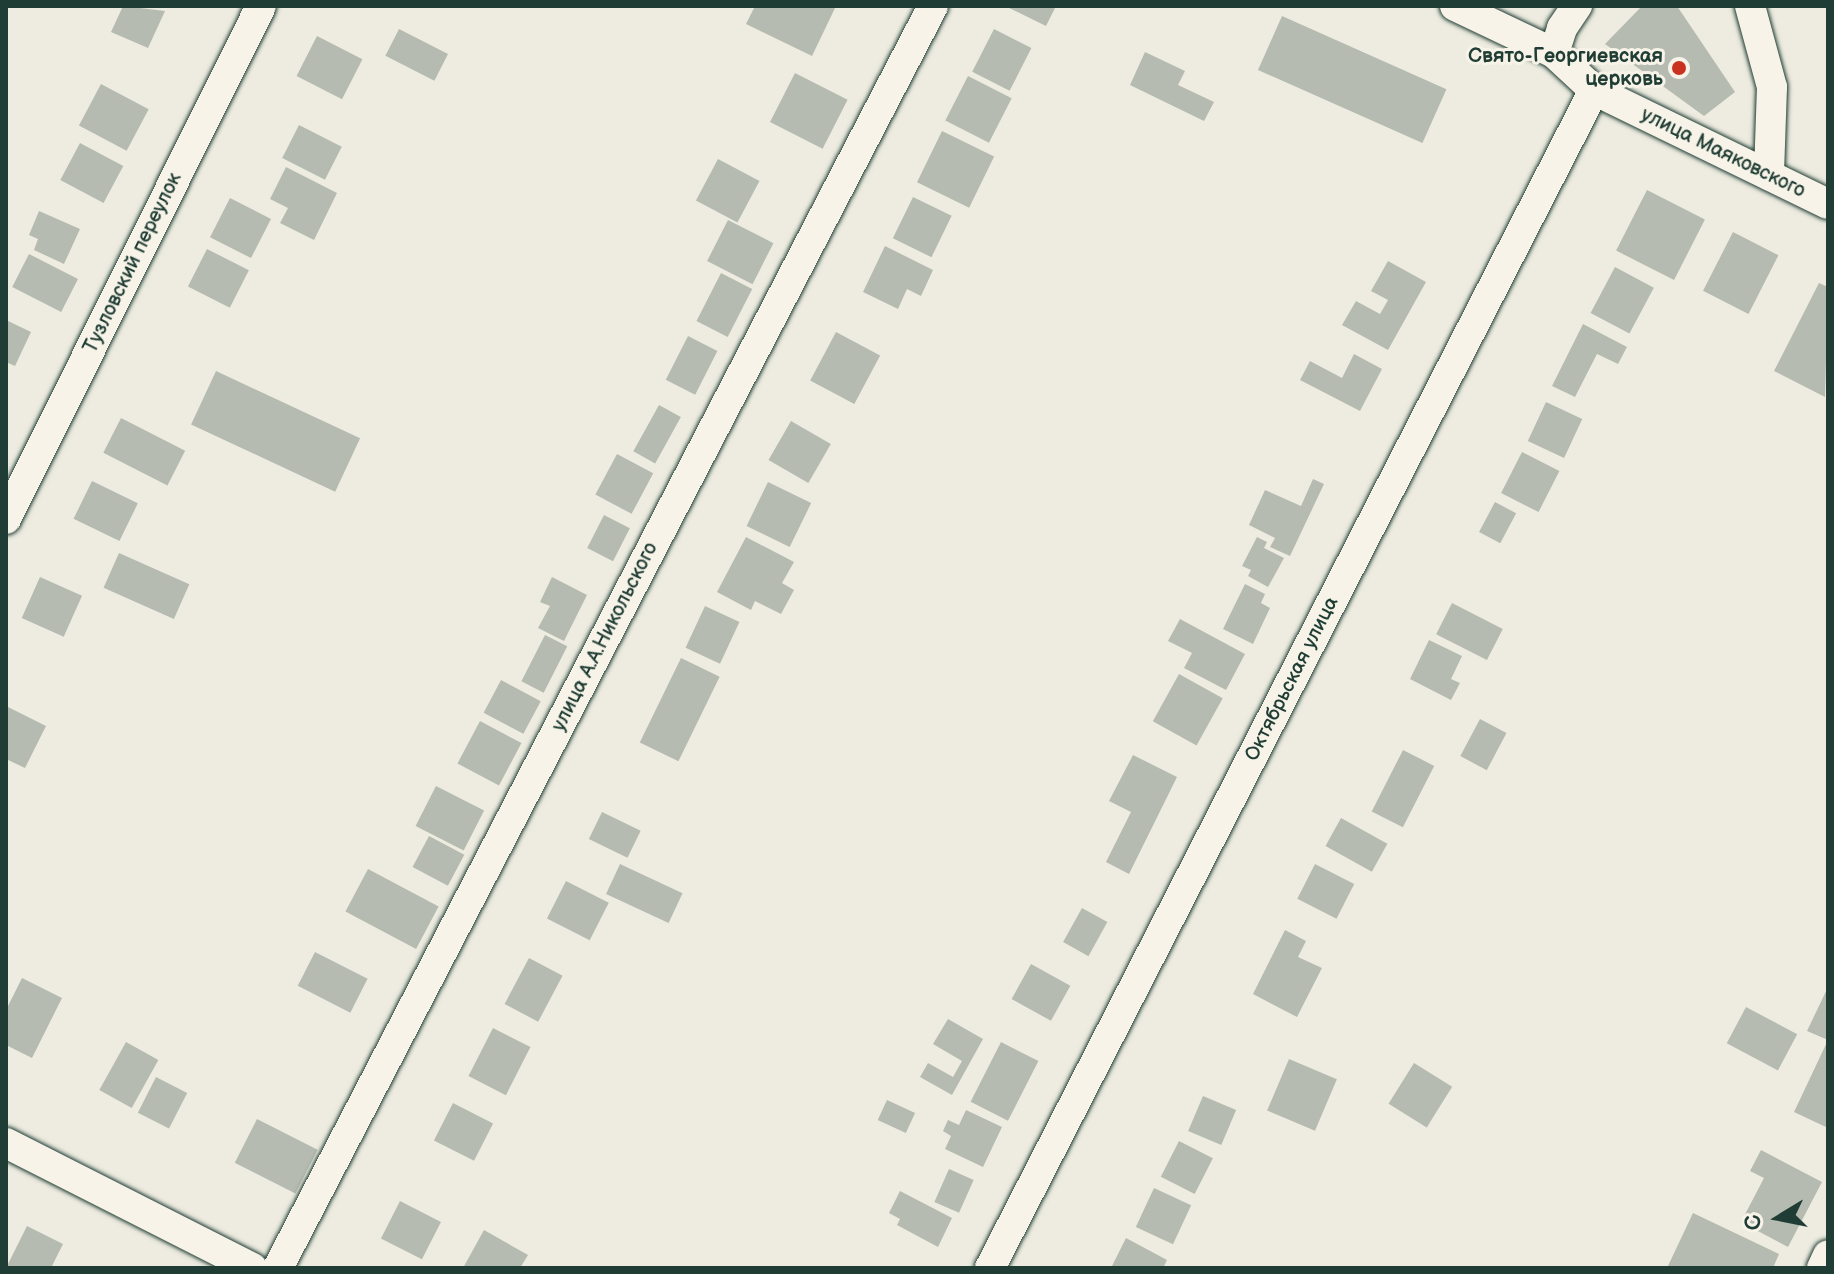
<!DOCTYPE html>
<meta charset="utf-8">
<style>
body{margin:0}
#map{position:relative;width:1834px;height:1274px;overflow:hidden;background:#eeece1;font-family:"Balsamiq Sans",sans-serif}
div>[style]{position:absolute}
.building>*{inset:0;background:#b5bbb0;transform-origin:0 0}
.roads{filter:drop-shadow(0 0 2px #1f3d34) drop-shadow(0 0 2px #1f3d34)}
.minor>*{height:30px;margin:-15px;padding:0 15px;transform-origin:15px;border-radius:15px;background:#f7f3e8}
.dots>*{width:22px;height:22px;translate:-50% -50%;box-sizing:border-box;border:4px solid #f7f3e8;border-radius:50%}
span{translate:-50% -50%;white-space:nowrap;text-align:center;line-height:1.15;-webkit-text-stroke:6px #f7f3e8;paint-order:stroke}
.poi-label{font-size:20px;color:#1f3d34;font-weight:700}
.right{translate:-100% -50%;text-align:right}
.street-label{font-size:20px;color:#1f3d34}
.frame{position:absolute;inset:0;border:8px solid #1f3d34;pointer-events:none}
.north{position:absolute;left:1738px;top:1178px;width:80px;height:80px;-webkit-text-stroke:6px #f7f3e8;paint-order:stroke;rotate:260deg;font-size:22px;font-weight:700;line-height:32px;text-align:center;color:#1f3d34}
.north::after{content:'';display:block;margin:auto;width:28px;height:36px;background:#1f3d34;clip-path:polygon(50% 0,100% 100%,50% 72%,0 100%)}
</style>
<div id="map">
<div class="building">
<i style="clip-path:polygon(123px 6px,165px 11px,148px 48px,111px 32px)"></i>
<i style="clip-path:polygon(755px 6px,836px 6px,812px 56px,746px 24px)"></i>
<i style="clip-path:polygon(1005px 6px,1056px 6px,1046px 26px)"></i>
<i style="clip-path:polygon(1642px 6px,1677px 6px,1735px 92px,1704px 116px,1605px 44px)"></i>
<i style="left:1282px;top:16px;width:180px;height:59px;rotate:24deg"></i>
<i style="left:399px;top:29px;width:55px;height:30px;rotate:27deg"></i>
<i style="left:994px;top:29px;width:42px;height:48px;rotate:27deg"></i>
<i style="left:317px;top:36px;width:51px;height:45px;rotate:27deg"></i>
<i style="clip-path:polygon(1145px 52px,1185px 71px,1178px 85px,1214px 102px,1204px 121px,1130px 85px)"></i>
<i style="left:795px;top:73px;width:59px;height:55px;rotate:27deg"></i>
<i style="left:968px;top:76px;width:49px;height:50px;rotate:27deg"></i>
<i style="left:101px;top:84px;width:54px;height:47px;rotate:28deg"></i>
<i style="left:299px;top:125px;width:48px;height:37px;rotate:27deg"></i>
<i style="left:942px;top:131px;width:58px;height:57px;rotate:26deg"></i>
<i style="left:80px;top:143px;width:49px;height:42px;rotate:28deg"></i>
<i style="left:718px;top:159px;width:47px;height:47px;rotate:28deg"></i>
<i style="clip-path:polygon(286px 167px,337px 193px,314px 240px,280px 223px,288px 208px,270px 199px)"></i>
<i style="left:1647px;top:190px;width:65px;height:68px;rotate:27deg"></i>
<i style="left:913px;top:197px;width:43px;height:46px;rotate:26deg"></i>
<i style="left:230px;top:198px;width:46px;height:44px;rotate:27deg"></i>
<i style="clip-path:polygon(39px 211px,80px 229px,64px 264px,34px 250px,38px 239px,29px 235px)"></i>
<i style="left:728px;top:220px;width:51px;height:46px;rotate:27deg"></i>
<i style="left:1733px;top:232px;width:51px;height:66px;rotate:27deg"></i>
<i style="clip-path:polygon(885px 246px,933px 270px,921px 296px,907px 289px,898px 309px,863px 292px)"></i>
<i style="left:207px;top:249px;width:47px;height:42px;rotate:27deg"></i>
<i style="left:29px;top:254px;width:55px;height:37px;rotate:27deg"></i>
<i style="clip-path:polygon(1388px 261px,1426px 282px,1388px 350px,1342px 325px,1356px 301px,1380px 314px,1388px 300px,1371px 291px)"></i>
<i style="left:1615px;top:267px;width:44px;height:52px;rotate:28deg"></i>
<i style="left:721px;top:273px;width:35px;height:54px;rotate:27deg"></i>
<i style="clip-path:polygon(1819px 283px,1828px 287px,1825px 397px,1774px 371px)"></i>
<i style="clip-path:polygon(6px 320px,31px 332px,15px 366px,6px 362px)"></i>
<i style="clip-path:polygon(1583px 324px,1627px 347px,1618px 364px,1597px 354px,1575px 397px,1552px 386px)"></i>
<i style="left:836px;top:332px;width:50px;height:55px;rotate:28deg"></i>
<i style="left:688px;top:336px;width:33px;height:49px;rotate:27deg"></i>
<i style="clip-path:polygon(1354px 354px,1382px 369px,1360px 411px,1300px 380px,1310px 361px,1342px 378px)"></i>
<i style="left:216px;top:371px;width:159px;height:59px;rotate:25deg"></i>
<i style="left:1546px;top:402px;width:40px;height:43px;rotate:25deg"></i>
<i style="left:659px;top:405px;width:25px;height:53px;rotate:29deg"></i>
<i style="left:121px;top:418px;width:72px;height:39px;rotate:27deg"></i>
<i style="left:791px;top:421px;width:46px;height:45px;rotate:30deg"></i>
<i style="left:1522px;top:452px;width:42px;height:46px;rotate:27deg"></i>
<i style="left:617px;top:454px;width:41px;height:46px;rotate:28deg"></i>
<i style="clip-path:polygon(1313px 479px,1324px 484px,1290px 556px,1270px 547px,1275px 538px,1249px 525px,1265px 490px,1301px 506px)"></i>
<i style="left:92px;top:481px;width:51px;height:42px;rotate:26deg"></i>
<i style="left:768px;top:482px;width:48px;height:49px;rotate:26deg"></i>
<i style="left:1495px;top:502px;width:24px;height:34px;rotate:28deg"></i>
<i style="left:604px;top:515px;width:29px;height:37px;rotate:27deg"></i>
<i style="clip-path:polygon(746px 537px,794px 562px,782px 583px,794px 590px,781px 614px,755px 601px,751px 610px,717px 592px)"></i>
<i style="clip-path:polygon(1257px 537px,1267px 542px,1264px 548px,1284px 558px,1268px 587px,1248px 576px,1251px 570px,1242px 566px)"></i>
<i style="left:119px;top:553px;width:77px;height:38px;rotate:24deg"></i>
<i style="left:40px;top:577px;width:46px;height:45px;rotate:24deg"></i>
<i style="clip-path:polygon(552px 577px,587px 595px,564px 641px,538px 628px,550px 606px,540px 602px)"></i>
<i style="clip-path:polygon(1245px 584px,1265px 594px,1261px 603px,1270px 608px,1253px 644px,1223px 629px)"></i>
<i style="left:1452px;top:603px;width:57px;height:35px;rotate:27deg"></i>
<i style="left:705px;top:606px;width:38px;height:46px;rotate:25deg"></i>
<i style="clip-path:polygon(1180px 619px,1245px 654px,1226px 690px,1184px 668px,1192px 653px,1168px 641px)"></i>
<i style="left:545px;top:635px;width:25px;height:52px;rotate:27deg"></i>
<i style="clip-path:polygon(1429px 640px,1462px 656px,1451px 679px,1460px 683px,1451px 700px,1410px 679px)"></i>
<i style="left:681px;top:658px;width:43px;height:94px;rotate:26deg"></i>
<i style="left:1179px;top:674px;width:50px;height:54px;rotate:29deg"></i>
<i style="left:501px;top:680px;width:45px;height:37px;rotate:28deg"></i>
<i style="clip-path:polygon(6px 706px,46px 726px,25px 768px,6px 759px)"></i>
<i style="left:1480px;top:719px;width:30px;height:42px;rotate:28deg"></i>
<i style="left:480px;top:721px;width:47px;height:48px;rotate:28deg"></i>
<i style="left:1403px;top:750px;width:35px;height:69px;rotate:27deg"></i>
<i style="clip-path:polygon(1133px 755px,1177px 777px,1129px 874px,1106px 862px,1131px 812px,1109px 801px)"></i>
<i style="left:436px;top:786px;width:54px;height:45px;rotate:27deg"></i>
<i style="left:602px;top:812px;width:43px;height:30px;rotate:26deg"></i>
<i style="left:1341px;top:818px;width:53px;height:32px;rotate:29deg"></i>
<i style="left:429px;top:836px;width:40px;height:35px;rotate:28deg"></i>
<i style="left:620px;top:864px;width:69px;height:33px;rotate:25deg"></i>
<i style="left:1315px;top:864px;width:44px;height:39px;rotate:27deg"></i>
<i style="left:368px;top:869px;width:80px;height:48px;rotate:28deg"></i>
<i style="left:566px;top:881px;width:48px;height:42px;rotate:27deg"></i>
<i style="left:1082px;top:908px;width:29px;height:39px;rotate:29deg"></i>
<i style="clip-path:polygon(1285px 930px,1306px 941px,1298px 957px,1322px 968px,1297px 1017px,1253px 994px)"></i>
<i style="left:315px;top:952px;width:59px;height:38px;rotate:27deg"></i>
<i style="left:529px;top:958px;width:38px;height:52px;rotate:28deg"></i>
<i style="left:1031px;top:964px;width:45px;height:40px;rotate:29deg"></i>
<i style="clip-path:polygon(22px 978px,62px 998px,32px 1058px,6px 1045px,6px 1010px)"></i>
<i style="clip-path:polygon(1828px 987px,1828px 1128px,1794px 1112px,1828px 1040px,1807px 1031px)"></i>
<i style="left:1746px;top:1007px;width:58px;height:41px;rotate:28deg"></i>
<i style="clip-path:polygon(948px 1019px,983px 1039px,952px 1095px,920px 1077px,928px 1063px,953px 1077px,962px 1061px,933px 1044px)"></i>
<i style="left:493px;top:1028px;width:42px;height:54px;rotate:27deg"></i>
<i style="left:126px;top:1042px;width:37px;height:55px;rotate:29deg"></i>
<i style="left:1001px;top:1042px;width:42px;height:67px;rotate:27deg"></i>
<i style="left:1289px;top:1059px;width:52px;height:56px;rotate:23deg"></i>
<i style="left:1414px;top:1063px;width:45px;height:48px;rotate:32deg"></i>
<i style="left:156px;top:1077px;width:35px;height:40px;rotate:27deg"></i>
<i style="left:1203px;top:1096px;width:36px;height:38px;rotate:23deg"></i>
<i style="left:887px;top:1100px;width:31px;height:22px;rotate:25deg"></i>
<i style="left:453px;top:1103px;width:45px;height:42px;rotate:27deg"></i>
<i style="clip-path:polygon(966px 1110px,1002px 1127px,983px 1167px,945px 1149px,951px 1136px,943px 1131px,948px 1120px,959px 1125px)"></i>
<i style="left:257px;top:1119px;width:68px;height:49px;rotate:27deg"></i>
<i style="left:1179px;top:1141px;width:38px;height:40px;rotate:27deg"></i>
<i style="clip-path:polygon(1761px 1150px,1822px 1182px,1788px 1247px,1741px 1222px,1764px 1178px,1750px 1171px)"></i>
<i style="left:949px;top:1169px;width:27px;height:36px;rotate:24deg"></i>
<i style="left:1154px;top:1188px;width:41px;height:43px;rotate:25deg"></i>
<i style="clip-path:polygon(900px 1191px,952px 1218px,938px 1247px,897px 1225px,900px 1219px,889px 1213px)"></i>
<i style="left:400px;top:1201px;width:46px;height:42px;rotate:27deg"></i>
<i style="clip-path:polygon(1693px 1213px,1779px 1254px,1773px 1268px,1667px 1268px)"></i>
<i style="clip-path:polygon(27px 1226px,63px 1244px,51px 1268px,6px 1268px)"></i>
<i style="clip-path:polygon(484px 1230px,528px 1255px,520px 1268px,463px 1268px)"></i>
<i style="clip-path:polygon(1126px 1238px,1167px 1260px,1163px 1268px,1111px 1268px)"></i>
</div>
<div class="roads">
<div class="minor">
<i style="left:1455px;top:6px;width:110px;rotate:25.4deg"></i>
<i style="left:1554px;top:53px;width:54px;rotate:42.8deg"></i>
<i style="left:1594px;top:90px;width:260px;rotate:26deg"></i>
<i style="left:1750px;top:6px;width:84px;rotate:74.8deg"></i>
<i style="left:1772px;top:87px;width:88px;rotate:92deg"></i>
<i style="left:1554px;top:53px;width:26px;rotate:-72deg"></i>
<i style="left:1562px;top:28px;width:27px;rotate:-56deg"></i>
<i style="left:6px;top:519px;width:573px;rotate:-63.57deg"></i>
<i style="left:6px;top:1143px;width:276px;rotate:26.9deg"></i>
<i style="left:278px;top:1268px;width:1422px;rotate:-62.57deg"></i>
<i style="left:990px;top:1268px;width:1324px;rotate:-62.85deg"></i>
<i style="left:1822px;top:1268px;width:14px;rotate:-65deg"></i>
</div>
</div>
<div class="dots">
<i style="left:1679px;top:68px;background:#c8321e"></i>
</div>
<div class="poi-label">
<span class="right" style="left:1663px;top:68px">Свято-Георгиевская<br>церковь</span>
</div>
<div class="street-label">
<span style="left:1723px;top:153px;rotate:26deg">улица Маяковского</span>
<span style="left:133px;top:263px;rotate:-64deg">Тузловский переулок</span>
<span style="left:605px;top:637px;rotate:-63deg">улица А.А.Никольского</span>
<span style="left:1292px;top:679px;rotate:-63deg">Октябрьская улица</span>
</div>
<div class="frame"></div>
<div class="north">С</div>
</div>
